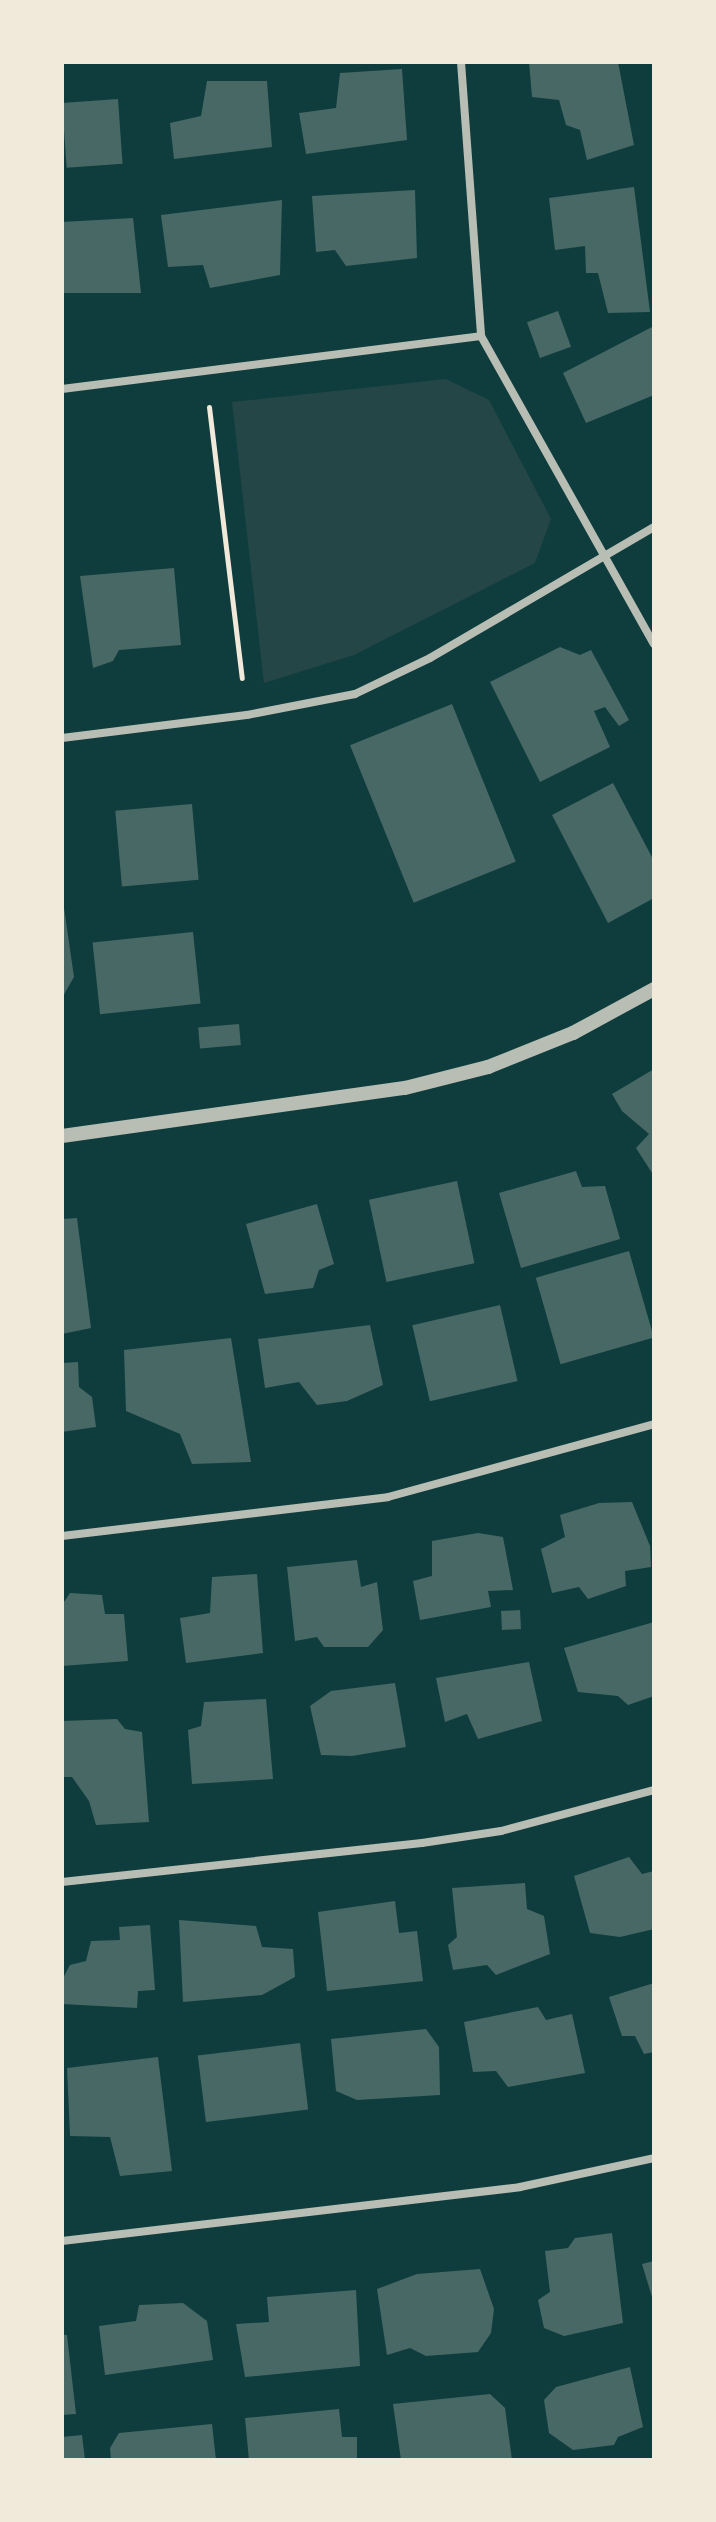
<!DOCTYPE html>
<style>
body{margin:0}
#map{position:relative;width:716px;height:2522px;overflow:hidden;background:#0f3d3e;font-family:Overpass,sans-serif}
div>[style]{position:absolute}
.green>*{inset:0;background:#244646}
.building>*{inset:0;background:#486865;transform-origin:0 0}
.path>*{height:5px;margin:-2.5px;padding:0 2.5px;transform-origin:2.5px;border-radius:2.5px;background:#f1e9da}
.minor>*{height:8px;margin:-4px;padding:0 4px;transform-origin:4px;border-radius:4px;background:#b8beb3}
.tertiary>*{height:14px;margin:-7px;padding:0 7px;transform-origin:7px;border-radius:7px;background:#b8beb3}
span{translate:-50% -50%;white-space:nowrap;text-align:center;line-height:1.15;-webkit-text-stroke:6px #f1e9da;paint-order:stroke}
.frame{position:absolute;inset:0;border:64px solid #f1e9da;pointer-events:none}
</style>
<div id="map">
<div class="green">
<i style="clip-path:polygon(446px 379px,489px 400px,551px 519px,535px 563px,354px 655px,264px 683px,232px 402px)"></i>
</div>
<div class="building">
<i style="clip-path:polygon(529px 62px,618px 62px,634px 145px,587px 160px,580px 130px,566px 125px,559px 100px,532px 97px)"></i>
<i style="clip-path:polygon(402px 69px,407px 140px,306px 154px,299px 113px,336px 108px,340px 73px)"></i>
<i style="clip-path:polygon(207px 81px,267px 81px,272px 147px,174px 159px,170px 123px,201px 116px)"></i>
<i style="left:118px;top:99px;width:65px;height:56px;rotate:86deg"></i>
<i style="clip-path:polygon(634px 187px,650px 312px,608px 313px,598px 273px,586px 273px,585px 246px,555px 250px,549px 198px)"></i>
<i style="clip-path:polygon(415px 190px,417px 258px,346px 266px,335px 250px,316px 252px,312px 196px)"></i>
<i style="clip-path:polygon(282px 200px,280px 275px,210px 288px,203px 265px,168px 267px,161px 215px)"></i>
<i style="clip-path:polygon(133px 218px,141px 293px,62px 293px,62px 222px)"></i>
<i style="left:558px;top:311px;width:38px;height:33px;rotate:70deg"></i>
<i style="clip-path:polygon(654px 326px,654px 395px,586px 423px,563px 373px)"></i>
<i style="clip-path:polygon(174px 568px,181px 645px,119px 650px,113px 661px,93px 668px,80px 576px)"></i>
<i style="clip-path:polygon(560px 647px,580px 655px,591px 650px,629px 720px,619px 726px,605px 707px,594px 711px,610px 747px,540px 782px,490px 682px)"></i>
<i style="left:452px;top:704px;width:170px;height:110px;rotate:68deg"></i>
<i style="clip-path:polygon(613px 783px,654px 861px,654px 898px,608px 923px,552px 815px)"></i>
<i style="left:192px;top:804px;width:76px;height:77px;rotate:85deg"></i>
<i style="clip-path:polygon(62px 894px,74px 977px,62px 998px)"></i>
<i style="left:193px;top:932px;width:72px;height:101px;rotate:84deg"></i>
<i style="left:239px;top:1024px;width:21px;height:41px;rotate:85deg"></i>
<i style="clip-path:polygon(654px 1069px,654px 1176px,636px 1148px,649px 1134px,622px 1111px,612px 1094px)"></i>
<i style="clip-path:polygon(576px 1171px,582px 1187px,605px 1186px,620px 1239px,521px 1268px,499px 1193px)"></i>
<i style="left:457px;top:1181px;width:84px;height:90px;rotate:78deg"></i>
<i style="clip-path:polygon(317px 1204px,334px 1264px,319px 1270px,313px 1288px,265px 1294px,246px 1224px)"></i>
<i style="clip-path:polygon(77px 1218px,91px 1328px,62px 1334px,62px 1219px)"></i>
<i style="left:629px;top:1251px;width:90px;height:97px;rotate:74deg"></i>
<i style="left:500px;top:1305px;width:78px;height:90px;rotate:77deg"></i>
<i style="clip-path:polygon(370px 1325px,383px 1385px,347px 1401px,317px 1405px,299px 1382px,265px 1388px,258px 1339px)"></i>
<i style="clip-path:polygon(231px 1338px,251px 1462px,192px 1464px,180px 1434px,126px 1411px,124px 1350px)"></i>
<i style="clip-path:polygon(78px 1362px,79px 1387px,92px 1397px,96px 1427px,62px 1432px,62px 1363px)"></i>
<i style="clip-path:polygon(632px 1502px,650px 1546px,651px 1567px,625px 1571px,626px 1586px,588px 1599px,579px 1587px,552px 1593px,541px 1549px,565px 1537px,560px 1515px,599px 1503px)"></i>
<i style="clip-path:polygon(478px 1533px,503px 1537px,513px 1590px,488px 1591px,491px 1607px,420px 1620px,413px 1581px,432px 1576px,432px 1541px)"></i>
<i style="clip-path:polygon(357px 1560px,361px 1587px,377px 1582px,383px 1630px,368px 1647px,324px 1647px,317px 1637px,295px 1641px,287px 1567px)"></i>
<i style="clip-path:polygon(257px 1574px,263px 1653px,186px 1663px,180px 1618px,210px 1613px,212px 1577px)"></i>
<i style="clip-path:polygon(70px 1593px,102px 1595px,105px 1614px,124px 1614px,128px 1661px,62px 1666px,62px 1605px)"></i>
<i style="left:520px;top:1610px;width:19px;height:19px;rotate:87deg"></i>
<i style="clip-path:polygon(654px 1622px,654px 1696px,628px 1705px,618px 1696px,578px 1692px,564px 1648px)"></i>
<i style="clip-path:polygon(529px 1662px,542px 1721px,478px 1739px,467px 1714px,445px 1722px,436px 1678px)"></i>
<i style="clip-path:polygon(395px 1683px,406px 1747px,352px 1756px,321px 1755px,310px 1706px,331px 1691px)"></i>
<i style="clip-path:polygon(266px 1699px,273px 1779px,192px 1784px,188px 1730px,201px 1726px,204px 1702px)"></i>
<i style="clip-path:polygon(117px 1719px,125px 1729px,142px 1732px,149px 1822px,96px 1825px,89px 1801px,72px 1777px,62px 1777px,62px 1721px)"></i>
<i style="clip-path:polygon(629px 1857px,642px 1874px,654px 1871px,654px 1929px,620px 1937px,590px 1933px,574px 1876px)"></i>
<i style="clip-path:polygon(525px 1883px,527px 1909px,544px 1916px,550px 1954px,496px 1975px,487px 1965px,453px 1970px,448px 1945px,457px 1937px,452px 1888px)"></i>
<i style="clip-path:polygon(395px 1901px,399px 1933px,417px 1931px,423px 1981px,327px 1991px,318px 1912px)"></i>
<i style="clip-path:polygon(179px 1920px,256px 1926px,262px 1947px,293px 1949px,295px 1977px,262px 1995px,183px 2002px)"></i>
<i style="clip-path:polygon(150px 1925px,155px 1990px,138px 1991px,137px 2008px,62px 2004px,62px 1980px,70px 1965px,86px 1961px,91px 1941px,120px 1940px,119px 1927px)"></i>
<i style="clip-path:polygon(654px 1983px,654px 2052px,644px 2054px,635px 2036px,622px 2036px,609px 1997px)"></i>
<i style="clip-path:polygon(538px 2007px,546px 2020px,572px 2014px,585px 2073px,508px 2087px,496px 2071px,473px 2072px,464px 2022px)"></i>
<i style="clip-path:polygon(426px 2029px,439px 2047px,440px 2095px,357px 2100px,336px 2091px,331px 2039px)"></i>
<i style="left:300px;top:2043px;width:67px;height:103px;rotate:83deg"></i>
<i style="clip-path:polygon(158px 2057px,172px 2171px,120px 2176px,110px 2137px,70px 2136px,67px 2068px)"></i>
<i style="clip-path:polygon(612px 2233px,623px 2323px,564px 2336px,544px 2328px,538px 2300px,550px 2292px,545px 2251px,568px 2248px,575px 2238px)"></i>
<i style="clip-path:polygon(654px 2261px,654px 2300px,653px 2300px,642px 2264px)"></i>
<i style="clip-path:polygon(480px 2269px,494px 2309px,491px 2333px,478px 2352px,426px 2356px,410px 2348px,387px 2355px,377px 2289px,417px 2274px)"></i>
<i style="clip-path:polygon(356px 2290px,360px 2366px,245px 2377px,236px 2324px,269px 2322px,267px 2297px)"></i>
<i style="clip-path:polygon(183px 2303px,207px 2321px,213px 2360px,105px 2375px,99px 2326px,136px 2321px,139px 2305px)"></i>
<i style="clip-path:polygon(62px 2335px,67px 2335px,76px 2414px,62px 2415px)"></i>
<i style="clip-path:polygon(630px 2367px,643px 2427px,618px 2437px,614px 2445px,573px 2450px,549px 2433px,544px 2400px,556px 2387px)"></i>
<i style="clip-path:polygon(490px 2394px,505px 2408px,512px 2460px,401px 2460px,393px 2404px)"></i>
<i style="clip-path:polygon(339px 2409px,342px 2437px,357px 2437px,357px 2460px,249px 2460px,245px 2418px)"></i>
<i style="clip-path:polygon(212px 2424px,216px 2460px,111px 2460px,110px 2448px,119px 2433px)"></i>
<i style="clip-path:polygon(82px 2435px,85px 2460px,62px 2460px,62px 2437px)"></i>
</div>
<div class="path">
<i style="left:209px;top:407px;width:273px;rotate:83.1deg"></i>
</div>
<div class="minor">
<i style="left:461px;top:62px;width:275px;rotate:85.8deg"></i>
<i style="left:481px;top:336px;width:353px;rotate:60.7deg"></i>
<i style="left:62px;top:389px;width:422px;rotate:-7.2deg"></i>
<i style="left:62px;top:738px;width:186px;rotate:-7.1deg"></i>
<i style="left:247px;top:715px;width:110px;rotate:-11deg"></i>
<i style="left:355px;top:694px;width:83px;rotate:-25.6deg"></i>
<i style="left:430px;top:658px;width:259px;rotate:-30.3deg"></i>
<i style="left:62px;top:1536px;width:328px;rotate:-6.8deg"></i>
<i style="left:388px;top:1497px;width:276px;rotate:-15.3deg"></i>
<i style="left:62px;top:1882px;width:362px;rotate:-6.2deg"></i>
<i style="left:422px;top:1843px;width:80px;rotate:-8.6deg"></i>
<i style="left:501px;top:1831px;width:158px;rotate:-15deg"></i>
<i style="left:62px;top:2241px;width:461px;rotate:-6.7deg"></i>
<i style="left:520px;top:2187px;width:137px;rotate:-12.2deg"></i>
</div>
<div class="tertiary">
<i style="left:62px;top:1136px;width:346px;rotate:-8deg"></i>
<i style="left:405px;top:1088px;width:86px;rotate:-14.2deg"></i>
<i style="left:488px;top:1067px;width:92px;rotate:-21.8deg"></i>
<i style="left:573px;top:1033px;width:92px;rotate:-28.5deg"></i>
</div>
<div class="frame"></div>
</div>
